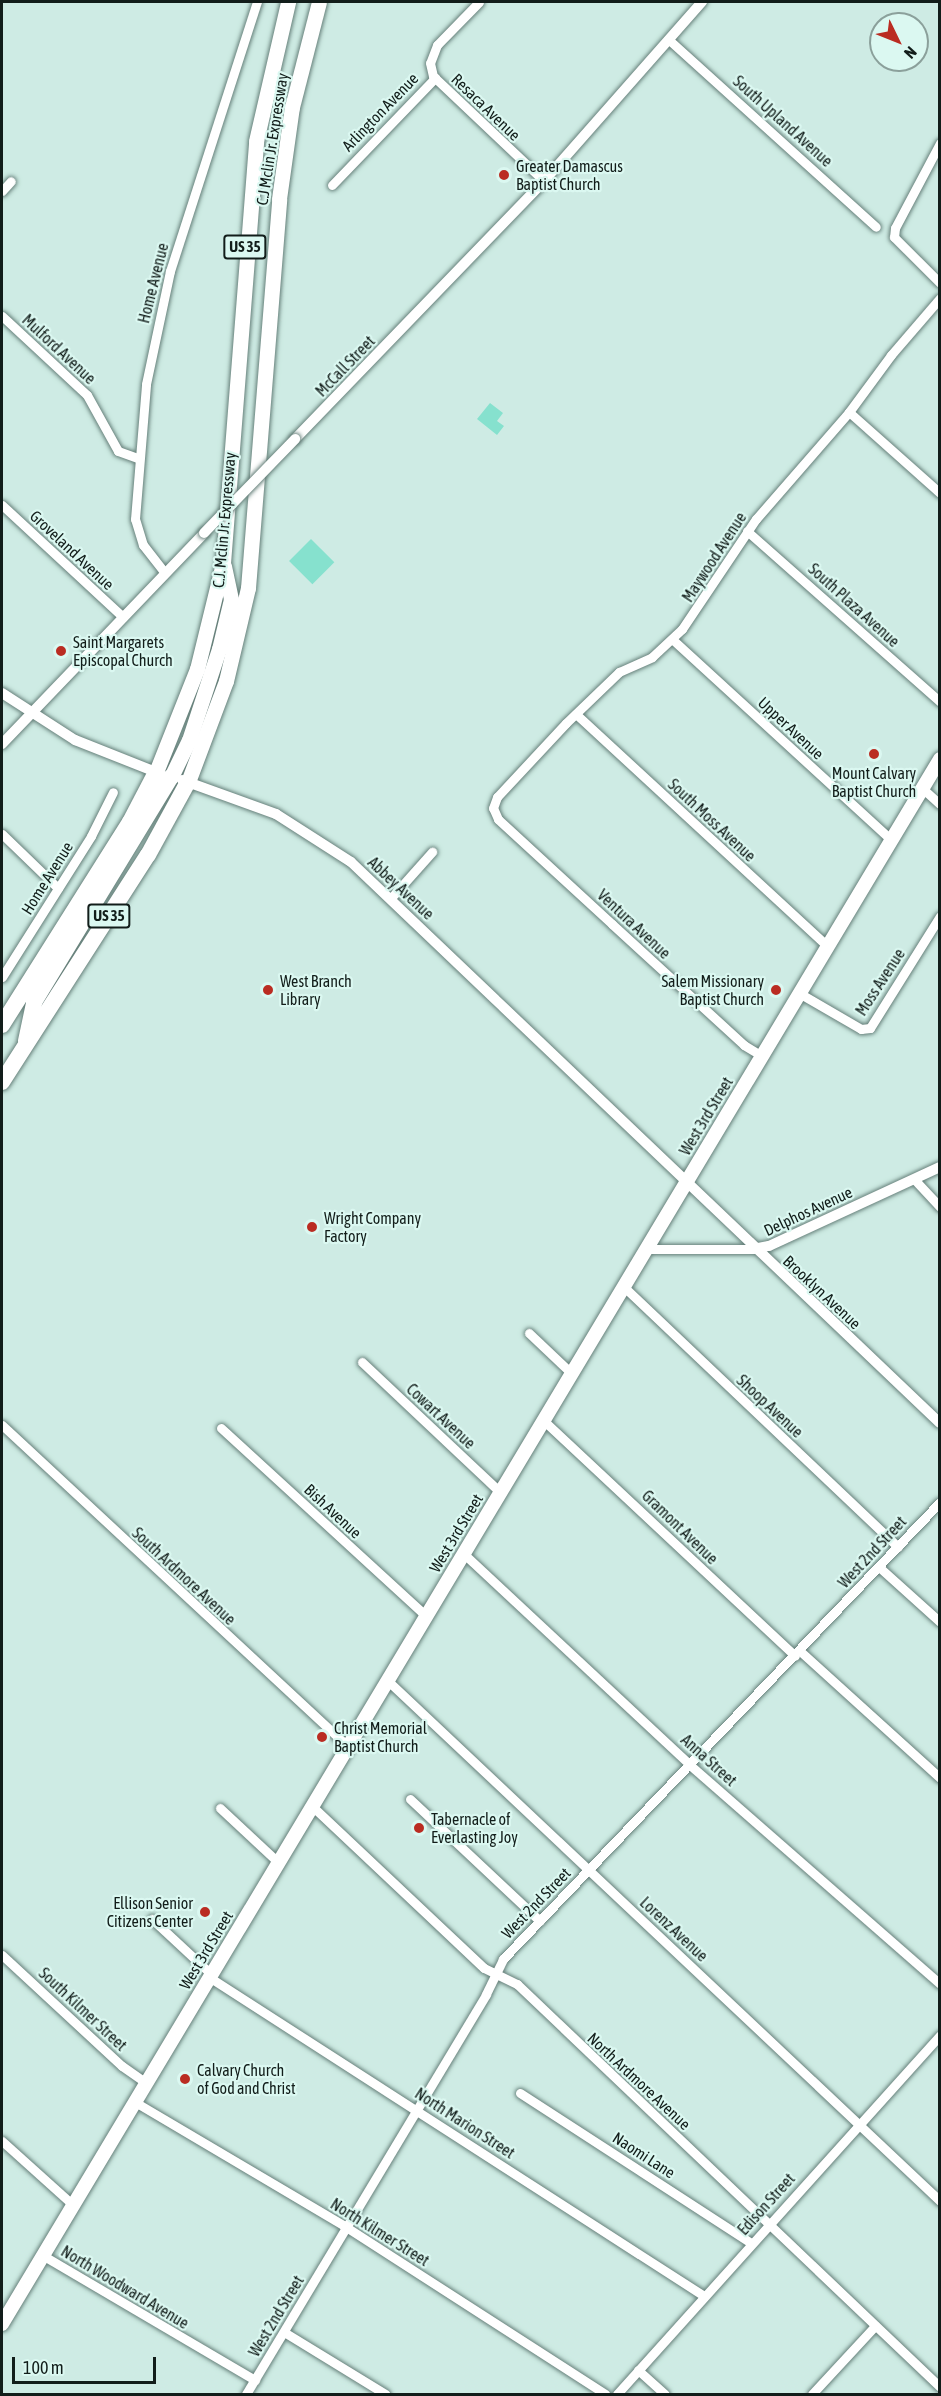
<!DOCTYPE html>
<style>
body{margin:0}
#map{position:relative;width:941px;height:2396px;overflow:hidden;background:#ceebe4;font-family:"Asap Condensed",sans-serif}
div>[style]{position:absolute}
.green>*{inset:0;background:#86e1ce;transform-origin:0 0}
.roads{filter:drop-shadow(0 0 2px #66807a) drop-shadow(0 0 2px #66807a)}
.minor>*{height:9px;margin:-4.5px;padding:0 4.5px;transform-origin:4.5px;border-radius:4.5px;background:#fff}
.tertiary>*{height:10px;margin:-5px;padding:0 5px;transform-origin:5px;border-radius:5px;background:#fff}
.primary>*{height:14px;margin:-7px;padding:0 7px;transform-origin:7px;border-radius:7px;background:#fff}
.trunk>*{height:15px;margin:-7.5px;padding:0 7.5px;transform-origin:7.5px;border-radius:7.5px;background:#fff}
.motorway>*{height:16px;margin:-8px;padding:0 8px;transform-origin:8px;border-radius:8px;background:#fff}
.bridges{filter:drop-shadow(0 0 2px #66807a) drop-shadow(0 0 2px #66807a)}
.tertiary-bridge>*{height:10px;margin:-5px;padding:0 5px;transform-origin:5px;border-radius:5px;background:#fff}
.dots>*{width:16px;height:16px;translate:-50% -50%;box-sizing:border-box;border:3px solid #dbf8f1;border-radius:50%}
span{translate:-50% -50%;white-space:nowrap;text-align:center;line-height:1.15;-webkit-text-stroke:4.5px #dbf8f1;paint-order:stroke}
.shield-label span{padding:2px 4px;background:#dbf8f1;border:2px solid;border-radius:4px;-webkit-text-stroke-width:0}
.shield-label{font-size:15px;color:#121d1a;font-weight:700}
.street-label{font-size:16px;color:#121d1a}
.poi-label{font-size:16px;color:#121d1a}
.left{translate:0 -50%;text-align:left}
.right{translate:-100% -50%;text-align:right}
.frame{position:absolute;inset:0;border:3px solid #121d1a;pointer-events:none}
.north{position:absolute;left:869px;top:12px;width:60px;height:60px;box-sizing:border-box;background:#dbf8f1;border:2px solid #8ba09b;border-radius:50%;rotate:133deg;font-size:16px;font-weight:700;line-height:24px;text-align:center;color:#121d1a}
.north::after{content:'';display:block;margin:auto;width:21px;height:27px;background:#ba2c22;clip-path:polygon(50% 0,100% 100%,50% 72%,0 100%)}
.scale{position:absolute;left:12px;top:2357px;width:144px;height:27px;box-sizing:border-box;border:3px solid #121d1a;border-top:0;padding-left:8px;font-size:18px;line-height:21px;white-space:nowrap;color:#121d1a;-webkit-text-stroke:4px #dbf8f1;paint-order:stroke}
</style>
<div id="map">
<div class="green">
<i style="clip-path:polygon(490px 403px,503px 413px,497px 421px,504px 426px,497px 435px,477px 419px)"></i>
<i style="left:311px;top:539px;width:33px;height:31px;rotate:45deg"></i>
</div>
<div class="roads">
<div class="minor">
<i style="left:479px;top:2px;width:60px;rotate:134.3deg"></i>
<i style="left:437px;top:45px;width:19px;rotate:111deg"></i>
<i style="left:430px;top:63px;width:13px;rotate:77deg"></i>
<i style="left:433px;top:76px;width:153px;rotate:43.4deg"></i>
<i style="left:668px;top:39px;width:280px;rotate:42.1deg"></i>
<i style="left:940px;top:143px;width:96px;rotate:117.9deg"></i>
<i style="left:895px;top:228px;width:9px;rotate:96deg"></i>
<i style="left:894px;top:237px;width:65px;rotate:45deg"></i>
<i style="left:332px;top:185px;width:149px;rotate:-46.1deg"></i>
<i style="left:2px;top:191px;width:13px;rotate:-48deg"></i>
<i style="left:2px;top:316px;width:116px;rotate:42.9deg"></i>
<i style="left:87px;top:395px;width:64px;rotate:61deg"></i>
<i style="left:118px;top:451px;width:20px;rotate:20deg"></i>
<i style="left:849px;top:412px;width:122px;rotate:41.7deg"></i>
<i style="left:2px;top:505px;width:165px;rotate:42.8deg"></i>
<i style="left:747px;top:531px;width:258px;rotate:41.5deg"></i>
<i style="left:165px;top:573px;width:36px;rotate:-128deg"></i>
<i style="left:143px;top:545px;width:27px;rotate:-107deg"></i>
<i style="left:135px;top:519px;width:135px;rotate:-85.3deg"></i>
<i style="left:146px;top:384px;width:116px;rotate:-78deg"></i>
<i style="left:170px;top:271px;width:283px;rotate:-72.1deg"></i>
<i style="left:672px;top:639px;width:297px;rotate:42.5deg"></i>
<i style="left:577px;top:715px;width:340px;rotate:42.7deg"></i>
<i style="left:922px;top:788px;width:24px;rotate:42deg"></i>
<i style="left:2px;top:834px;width:78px;rotate:44deg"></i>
<i style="left:391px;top:898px;width:62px;rotate:-48.3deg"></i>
<i style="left:2px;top:977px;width:167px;rotate:-57.7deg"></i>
<i style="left:91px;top:836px;width:49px;rotate:-63.4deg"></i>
<i style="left:799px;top:993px;width:72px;rotate:30.1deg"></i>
<i style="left:861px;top:1029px;width:9px;rotate:-6deg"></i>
<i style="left:870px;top:1028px;width:132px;rotate:-58deg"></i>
<i style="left:762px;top:1056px;width:21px;rotate:-149deg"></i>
<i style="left:744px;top:1045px;width:179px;rotate:-137.5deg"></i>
<i style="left:612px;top:924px;width:155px;rotate:-137.4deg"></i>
<i style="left:498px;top:819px;width:12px;rotate:-114deg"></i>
<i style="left:493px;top:808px;width:12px;rotate:-70deg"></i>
<i style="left:497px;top:797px;width:101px;rotate:-47deg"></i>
<i style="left:566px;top:723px;width:74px;rotate:-43.9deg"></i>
<i style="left:619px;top:672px;width:36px;rotate:-24deg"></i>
<i style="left:652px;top:657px;width:41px;rotate:-43deg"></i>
<i style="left:682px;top:629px;width:133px;rotate:-56.1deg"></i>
<i style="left:756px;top:519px;width:142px;rotate:-49deg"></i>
<i style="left:849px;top:412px;width:71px;rotate:-53.6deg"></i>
<i style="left:891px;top:355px;width:75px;rotate:-49.3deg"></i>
<i style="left:914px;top:1179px;width:38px;rotate:47deg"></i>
<i style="left:646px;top:1249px;width:107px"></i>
<i style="left:623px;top:1286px;width:379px;rotate:43.5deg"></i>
<i style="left:529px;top:1333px;width:58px;rotate:43.6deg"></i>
<i style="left:362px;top:1362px;width:190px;rotate:43.3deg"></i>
<i style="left:543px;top:1420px;width:345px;rotate:43.1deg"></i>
<i style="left:2px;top:1425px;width:473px;rotate:42.9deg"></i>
<i style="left:221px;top:1428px;width:278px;rotate:42.5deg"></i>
<i style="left:463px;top:1553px;width:311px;rotate:43deg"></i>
<i style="left:690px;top:1765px;width:332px;rotate:41.2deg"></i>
<i style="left:879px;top:1567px;width:82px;rotate:42deg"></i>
<i style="left:800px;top:1651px;width:189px;rotate:42.2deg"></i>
<i style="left:387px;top:1680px;width:760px;rotate:43.29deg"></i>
<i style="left:410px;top:1799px;width:178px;rotate:43.2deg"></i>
<i style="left:312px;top:1806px;width:236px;rotate:43.3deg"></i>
<i style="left:484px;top:1968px;width:37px;rotate:26deg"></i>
<i style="left:517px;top:1984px;width:584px;rotate:43.61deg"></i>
<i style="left:220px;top:1808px;width:79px;rotate:43deg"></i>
<i style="left:152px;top:1919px;width:81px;rotate:43deg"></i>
<i style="left:2px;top:1955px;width:163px;rotate:42.8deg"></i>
<i style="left:122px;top:2066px;width:29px;rotate:35deg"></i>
<i style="left:209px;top:1977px;width:589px;rotate:32.8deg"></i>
<i style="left:520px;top:2093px;width:275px;rotate:33deg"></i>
<i style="left:135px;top:2102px;width:242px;rotate:30.6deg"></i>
<i style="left:343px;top:2225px;width:312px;rotate:32.8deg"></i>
<i style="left:2px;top:2141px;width:96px;rotate:42deg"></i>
<i style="left:42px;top:2255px;width:247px;rotate:30.4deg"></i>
<i style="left:284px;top:2332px;width:119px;rotate:31.5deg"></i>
<i style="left:638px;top:2370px;width:36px;rotate:42deg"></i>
<i style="left:246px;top:2394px;width:466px;rotate:-59deg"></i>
<i style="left:486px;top:1994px;width:39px;rotate:-64deg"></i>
<i style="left:503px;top:1959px;width:632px;rotate:-46.28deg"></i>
<i style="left:617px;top:2394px;width:483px;rotate:-48deg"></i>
<i style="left:812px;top:2394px;width:93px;rotate:-47.2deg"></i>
</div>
<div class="tertiary">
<i style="left:295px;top:439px;width:359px;rotate:-46deg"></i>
<i style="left:544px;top:181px;width:239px;rotate:-48.6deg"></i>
<i style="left:2px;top:693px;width:87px;rotate:32.8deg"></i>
<i style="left:75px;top:740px;width:92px;rotate:21.6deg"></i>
<i style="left:2px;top:744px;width:292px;rotate:-46.2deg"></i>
<i style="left:182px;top:780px;width:100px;rotate:19.9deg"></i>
<i style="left:276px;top:814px;width:89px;rotate:32.6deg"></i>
<i style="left:351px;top:862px;width:813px;rotate:43.61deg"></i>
<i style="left:753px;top:1249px;width:16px;rotate:-11deg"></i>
<i style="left:769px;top:1246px;width:188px;rotate:-24.8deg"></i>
</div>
<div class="primary">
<i style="left:2px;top:2324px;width:1825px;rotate:-59.06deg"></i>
</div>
<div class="trunk">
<i style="left:156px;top:772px;width:111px;rotate:-68.3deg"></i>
<i style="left:197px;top:669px;width:109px;rotate:-76.2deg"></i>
<i style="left:223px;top:563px;width:423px;rotate:-85.5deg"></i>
<i style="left:256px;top:141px;width:143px;rotate:-77deg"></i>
<i style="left:171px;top:777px;width:41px;rotate:-64.1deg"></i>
<i style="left:189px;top:740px;width:96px;rotate:-71.8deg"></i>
<i style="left:219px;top:649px;width:51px;rotate:-76.5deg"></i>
<i style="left:231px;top:599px;width:34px;rotate:-102deg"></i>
<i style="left:188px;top:782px;width:108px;rotate:-69.4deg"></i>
<i style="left:226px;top:681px;width:96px;rotate:-76.7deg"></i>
<i style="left:248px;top:588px;width:390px;rotate:-85.4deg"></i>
<i style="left:279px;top:199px;width:93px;rotate:-82deg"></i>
<i style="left:292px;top:107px;width:108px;rotate:-75.6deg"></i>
</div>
<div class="motorway">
<i style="left:2px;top:1025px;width:240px;rotate:-57.8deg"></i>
<i style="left:130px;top:822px;width:56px;rotate:-62.5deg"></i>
<i style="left:26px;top:1041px;width:40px;rotate:-78deg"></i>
<i style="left:34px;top:1002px;width:263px;rotate:-58.7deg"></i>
<i style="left:2px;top:1082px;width:270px;rotate:-57.3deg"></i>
<i style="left:148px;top:855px;width:83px;rotate:-61.3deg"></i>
</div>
</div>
<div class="bridges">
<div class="tertiary-bridge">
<i style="left:204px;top:533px;width:131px;rotate:-45.9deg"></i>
</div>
</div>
<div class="dots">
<i style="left:504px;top:175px;background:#ba2c22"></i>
<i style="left:61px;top:651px;background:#ba2c22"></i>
<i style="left:874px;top:754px;background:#ba2c22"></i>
<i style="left:268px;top:990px;background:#ba2c22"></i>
<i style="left:776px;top:990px;background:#ba2c22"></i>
<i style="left:312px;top:1227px;background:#ba2c22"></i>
<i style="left:322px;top:1737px;background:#ba2c22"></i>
<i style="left:419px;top:1828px;background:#ba2c22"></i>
<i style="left:205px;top:1912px;background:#ba2c22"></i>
<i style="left:185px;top:2079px;background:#ba2c22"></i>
</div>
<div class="shield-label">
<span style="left:245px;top:247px">US 35</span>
<span style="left:109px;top:916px">US 35</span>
</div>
<div class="street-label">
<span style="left:486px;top:107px;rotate:44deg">Resaca Avenue</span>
<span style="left:380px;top:112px;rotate:-46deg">Arlington Avenue</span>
<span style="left:783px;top:121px;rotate:42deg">South Upland Avenue</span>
<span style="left:272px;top:139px;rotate:-81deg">C.J Mclin Jr. Expressway</span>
<span style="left:153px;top:283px;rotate:-76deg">Home Avenue</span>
<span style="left:59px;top:349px;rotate:43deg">Mulford Avenue</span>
<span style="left:345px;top:366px;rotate:-46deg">McCall Street</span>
<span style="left:224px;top:520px;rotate:-85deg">C.J. Mclin Jr. Expressway</span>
<span style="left:72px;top:550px;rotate:43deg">Groveland Avenue</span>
<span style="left:714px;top:557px;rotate:-57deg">Maywood Avenue</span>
<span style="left:854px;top:605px;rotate:42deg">South Plaza Avenue</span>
<span style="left:791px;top:728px;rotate:43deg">Upper Avenue</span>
<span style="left:712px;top:820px;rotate:43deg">South Moss Avenue</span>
<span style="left:47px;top:878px;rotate:-58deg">Home Avenue</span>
<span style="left:401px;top:888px;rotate:43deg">Abbey Avenue</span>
<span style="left:634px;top:924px;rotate:43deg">Ventura Avenue</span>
<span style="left:880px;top:982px;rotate:-57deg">Moss Avenue</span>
<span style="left:706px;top:1116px;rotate:-59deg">West 3rd Street</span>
<span style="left:808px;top:1211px;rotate:-25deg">Delphos Avenue</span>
<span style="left:822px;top:1292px;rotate:43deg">Brooklyn Avenue</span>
<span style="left:770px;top:1406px;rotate:43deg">Shoop Avenue</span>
<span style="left:441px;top:1416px;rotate:43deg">Cowart Avenue</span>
<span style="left:333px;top:1511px;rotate:43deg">Bish Avenue</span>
<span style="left:680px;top:1527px;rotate:44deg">Gramont Avenue</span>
<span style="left:456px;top:1533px;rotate:-59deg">West 3rd Street</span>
<span style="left:872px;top:1552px;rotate:-47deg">West 2nd Street</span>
<span style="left:184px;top:1576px;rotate:43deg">South Ardmore Avenue</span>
<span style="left:709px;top:1760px;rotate:42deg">Anna Street</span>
<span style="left:536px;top:1903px;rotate:-46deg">West 2nd Street</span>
<span style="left:674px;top:1929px;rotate:43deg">Lorenz Avenue</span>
<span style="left:206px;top:1950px;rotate:-59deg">West 3rd Street</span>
<span style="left:83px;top:2009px;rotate:43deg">South Kilmer Street</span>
<span style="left:639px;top:2081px;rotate:43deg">North Ardmore Avenue</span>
<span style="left:465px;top:2123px;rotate:33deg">North Marion Street</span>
<span style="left:644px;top:2155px;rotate:33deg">Naomi Lane</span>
<span style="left:766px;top:2204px;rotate:-48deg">Edison Street</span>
<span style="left:380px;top:2232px;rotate:32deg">North Kilmer Street</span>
<span style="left:125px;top:2287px;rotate:31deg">North Woodward Avenue</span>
<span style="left:276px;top:2316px;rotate:-59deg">West 2nd Street</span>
</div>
<div class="poi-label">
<span class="left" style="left:516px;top:175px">Greater Damascus<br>Baptist Church</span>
<span class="left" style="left:73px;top:651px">Saint Margarets<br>Episcopal Church</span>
<span style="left:874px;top:782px">Mount Calvary<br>Baptist Church</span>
<span class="left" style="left:280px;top:990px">West Branch<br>Library</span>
<span class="right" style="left:764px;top:990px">Salem Missionary<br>Baptist Church</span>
<span class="left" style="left:324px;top:1227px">Wright Company<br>Factory</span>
<span class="left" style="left:334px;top:1737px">Christ Memorial<br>Baptist Church</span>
<span class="left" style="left:431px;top:1828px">Tabernacle of<br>Everlasting Joy</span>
<span class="right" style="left:193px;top:1912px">Ellison Senior<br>Citizens Center</span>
<span class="left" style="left:197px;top:2079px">Calvary Church<br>of God and Christ</span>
</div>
<div class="frame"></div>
<div class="north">N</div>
<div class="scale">100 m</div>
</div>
